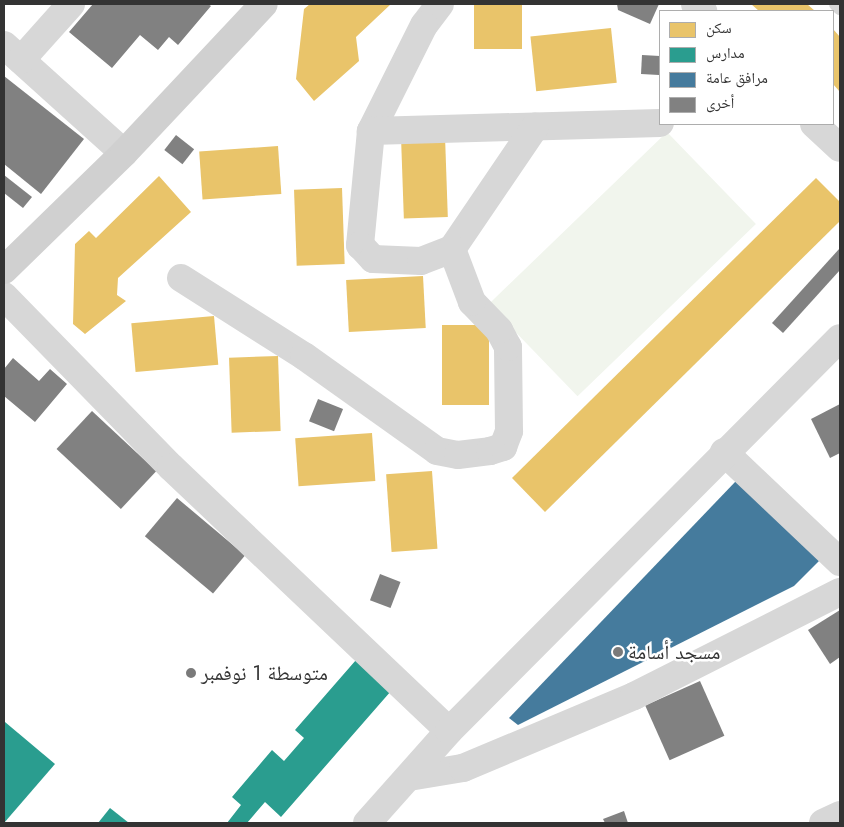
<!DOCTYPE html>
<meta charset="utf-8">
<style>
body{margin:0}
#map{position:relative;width:844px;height:827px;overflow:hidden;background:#fff;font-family:Jost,"Noto Naskh Arabic",sans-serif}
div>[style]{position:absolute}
.green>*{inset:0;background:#f1f5ed;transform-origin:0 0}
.homes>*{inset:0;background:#e9c46a;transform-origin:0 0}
.schools>*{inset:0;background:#2a9d8f}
.public>*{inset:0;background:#457b9d}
.building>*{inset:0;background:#818181;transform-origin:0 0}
.lane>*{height:14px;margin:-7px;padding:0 7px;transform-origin:7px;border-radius:7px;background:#d7d7d7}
.street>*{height:28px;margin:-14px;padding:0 14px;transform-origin:14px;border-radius:14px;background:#d7d7d7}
.secondary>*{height:28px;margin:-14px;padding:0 14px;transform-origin:14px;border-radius:14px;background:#d0d0d0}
.dots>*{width:14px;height:14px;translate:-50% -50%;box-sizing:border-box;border:2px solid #fff;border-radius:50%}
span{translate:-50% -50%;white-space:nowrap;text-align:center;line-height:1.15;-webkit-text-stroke:5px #fff;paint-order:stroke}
.poi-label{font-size:20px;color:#333}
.left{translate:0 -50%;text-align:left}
.frame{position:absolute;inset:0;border:5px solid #333;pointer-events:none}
.legend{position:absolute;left:659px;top:10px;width:175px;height:115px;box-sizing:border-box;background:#fff;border:1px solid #adadad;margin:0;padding:6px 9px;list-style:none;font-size:15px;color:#333}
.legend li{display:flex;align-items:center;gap:10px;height:25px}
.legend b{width:25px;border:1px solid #adadad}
</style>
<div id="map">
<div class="green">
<i style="left:667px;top:132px;width:128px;height:248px;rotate:46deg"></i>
</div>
<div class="homes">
<i style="clip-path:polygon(310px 4px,391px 4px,356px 37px,359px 61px,314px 101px,296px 79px,304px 9px)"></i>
<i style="left:474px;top:4px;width:48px;height:45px"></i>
<i style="clip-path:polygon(751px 4px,807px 4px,815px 11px,759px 11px)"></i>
<i style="left:611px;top:28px;width:55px;height:81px;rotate:84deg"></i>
<i style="clip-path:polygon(833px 29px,840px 37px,840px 92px,833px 84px)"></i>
<i style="left:445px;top:136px;width:81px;height:44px;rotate:88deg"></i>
<i style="left:278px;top:146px;width:48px;height:79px;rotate:86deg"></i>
<i style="clip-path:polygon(159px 176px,191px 212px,118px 278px,117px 295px,126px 301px,85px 334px,73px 324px,75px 244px,89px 231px,96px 238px)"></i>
<i style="clip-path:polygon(816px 178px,840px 202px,840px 221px,545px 512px,512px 478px)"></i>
<i style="left:342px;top:188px;width:76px;height:48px;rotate:88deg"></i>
<i style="left:423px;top:276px;width:52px;height:77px;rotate:87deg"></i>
<i style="left:214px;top:316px;width:49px;height:83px;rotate:85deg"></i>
<i style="left:489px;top:325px;width:80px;height:47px;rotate:90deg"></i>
<i style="left:278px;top:356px;width:75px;height:49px;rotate:88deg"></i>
<i style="left:372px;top:433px;width:48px;height:77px;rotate:86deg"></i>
<i style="left:432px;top:471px;width:78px;height:46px;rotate:86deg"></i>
</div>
<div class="schools">
<i style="clip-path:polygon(356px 660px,391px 691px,281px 817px,265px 802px,247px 823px,227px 823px,241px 805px,232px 797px,272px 750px,284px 761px,304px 738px,295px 730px)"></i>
<i style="clip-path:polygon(5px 722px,55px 764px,4px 823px,4px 723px)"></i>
<i style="clip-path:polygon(110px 808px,129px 823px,98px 823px)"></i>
</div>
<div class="public">
<i style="clip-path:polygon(736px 481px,820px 560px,794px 586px,518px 725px,509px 718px)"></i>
</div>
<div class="building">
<i style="clip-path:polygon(93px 4px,208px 4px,211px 6px,178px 45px,169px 37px,158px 50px,140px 35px,112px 68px,69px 32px)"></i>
<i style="clip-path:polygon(617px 4px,659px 4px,650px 24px,618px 10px)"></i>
<i style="left:642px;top:55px;width:18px;height:19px;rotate:3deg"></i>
<i style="clip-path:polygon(4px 76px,84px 139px,41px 194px,4px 164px)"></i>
<i style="left:176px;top:135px;width:23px;height:19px;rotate:38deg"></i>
<i style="clip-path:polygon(4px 175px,32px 197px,23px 208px,4px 193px)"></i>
<i style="clip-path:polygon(840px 248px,840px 270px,783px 333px,772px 323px)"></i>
<i style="clip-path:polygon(13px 358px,39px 381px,50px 369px,67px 384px,35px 422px,4px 396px,4px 369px)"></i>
<i style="left:318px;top:399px;width:27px;height:24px;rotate:22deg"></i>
<i style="clip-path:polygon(840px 404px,840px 453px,830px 458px,811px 419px)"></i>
<i style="left:92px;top:411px;width:88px;height:52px;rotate:43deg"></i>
<i style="left:177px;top:498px;width:89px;height:50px;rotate:40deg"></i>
<i style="left:380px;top:574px;width:22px;height:28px;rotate:21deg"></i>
<i style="clip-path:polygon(840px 610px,840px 657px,830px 664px,808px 630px)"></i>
<i style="left:700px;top:681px;width:60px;height:60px;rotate:66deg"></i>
<i style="clip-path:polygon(624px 811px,628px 823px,605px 823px,603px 819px)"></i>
</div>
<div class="lane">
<i style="left:836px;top:4px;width:6px;rotate:45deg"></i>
</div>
<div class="street">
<i style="left:440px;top:4px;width:26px;rotate:127deg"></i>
<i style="left:424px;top:25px;width:119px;rotate:116.6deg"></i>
<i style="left:371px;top:131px;width:289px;rotate:-1.6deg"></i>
<i style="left:695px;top:4px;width:11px;rotate:41deg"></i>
<i style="left:4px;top:45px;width:161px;rotate:42deg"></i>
<i style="left:21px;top:60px;width:75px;rotate:-48.2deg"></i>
<i style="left:814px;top:124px;width:35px;rotate:43deg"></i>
<i style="left:371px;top:131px;width:115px;rotate:95.5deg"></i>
<i style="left:360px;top:245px;width:19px;rotate:47deg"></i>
<i style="left:373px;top:259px;width:48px;rotate:2.4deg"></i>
<i style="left:421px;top:261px;width:33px;rotate:-21deg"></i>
<i style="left:452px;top:249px;width:148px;rotate:-55.8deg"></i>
<i style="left:181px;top:278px;width:146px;rotate:32.4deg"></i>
<i style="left:304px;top:356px;width:163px;rotate:35.5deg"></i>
<i style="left:437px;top:451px;width:21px;rotate:11deg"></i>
<i style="left:458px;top:455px;width:32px;rotate:-7deg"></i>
<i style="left:490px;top:451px;width:14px;rotate:-17deg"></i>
<i style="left:503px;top:447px;width:17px;rotate:-69deg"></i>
<i style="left:509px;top:431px;width:84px;rotate:-90.7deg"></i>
<i style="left:508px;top:347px;width:19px;rotate:-118deg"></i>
<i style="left:499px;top:330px;width:39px;rotate:-134deg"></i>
<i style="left:472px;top:302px;width:57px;rotate:-110.7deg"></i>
<i style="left:4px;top:296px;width:239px;rotate:45.7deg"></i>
<i style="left:171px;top:467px;width:383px;rotate:43.5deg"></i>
<i style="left:724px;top:452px;width:160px;rotate:43.5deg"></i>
<i style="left:409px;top:777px;width:55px;rotate:-9.5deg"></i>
<i style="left:463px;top:768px;width:186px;rotate:-22.8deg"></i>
<i style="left:634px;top:696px;width:231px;rotate:-26.8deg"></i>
<i style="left:367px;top:823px;width:123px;rotate:-48.3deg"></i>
<i style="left:449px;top:731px;width:554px;rotate:-45.15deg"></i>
<i style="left:823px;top:823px;width:19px;rotate:-25deg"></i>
</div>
<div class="secondary">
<i style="left:4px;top:270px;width:168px;rotate:-44.3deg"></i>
<i style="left:124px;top:153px;width:204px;rotate:-46.8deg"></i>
</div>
<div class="dots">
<i style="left:618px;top:652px;background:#7a7a7a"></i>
<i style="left:191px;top:673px;background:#7a7a7a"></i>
</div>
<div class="poi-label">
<span class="left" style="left:628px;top:652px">مسجد أسامة</span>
<span class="left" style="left:201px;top:673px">متوسطة 1 نوفمبر</span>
</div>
<div class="frame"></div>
<ul class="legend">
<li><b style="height:14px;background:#e9c46a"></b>سكن</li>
<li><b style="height:14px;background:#2a9d8f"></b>مدارس</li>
<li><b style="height:14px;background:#457b9d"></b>مرافق عامة</li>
<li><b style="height:14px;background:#818181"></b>أخرى</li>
</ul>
</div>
